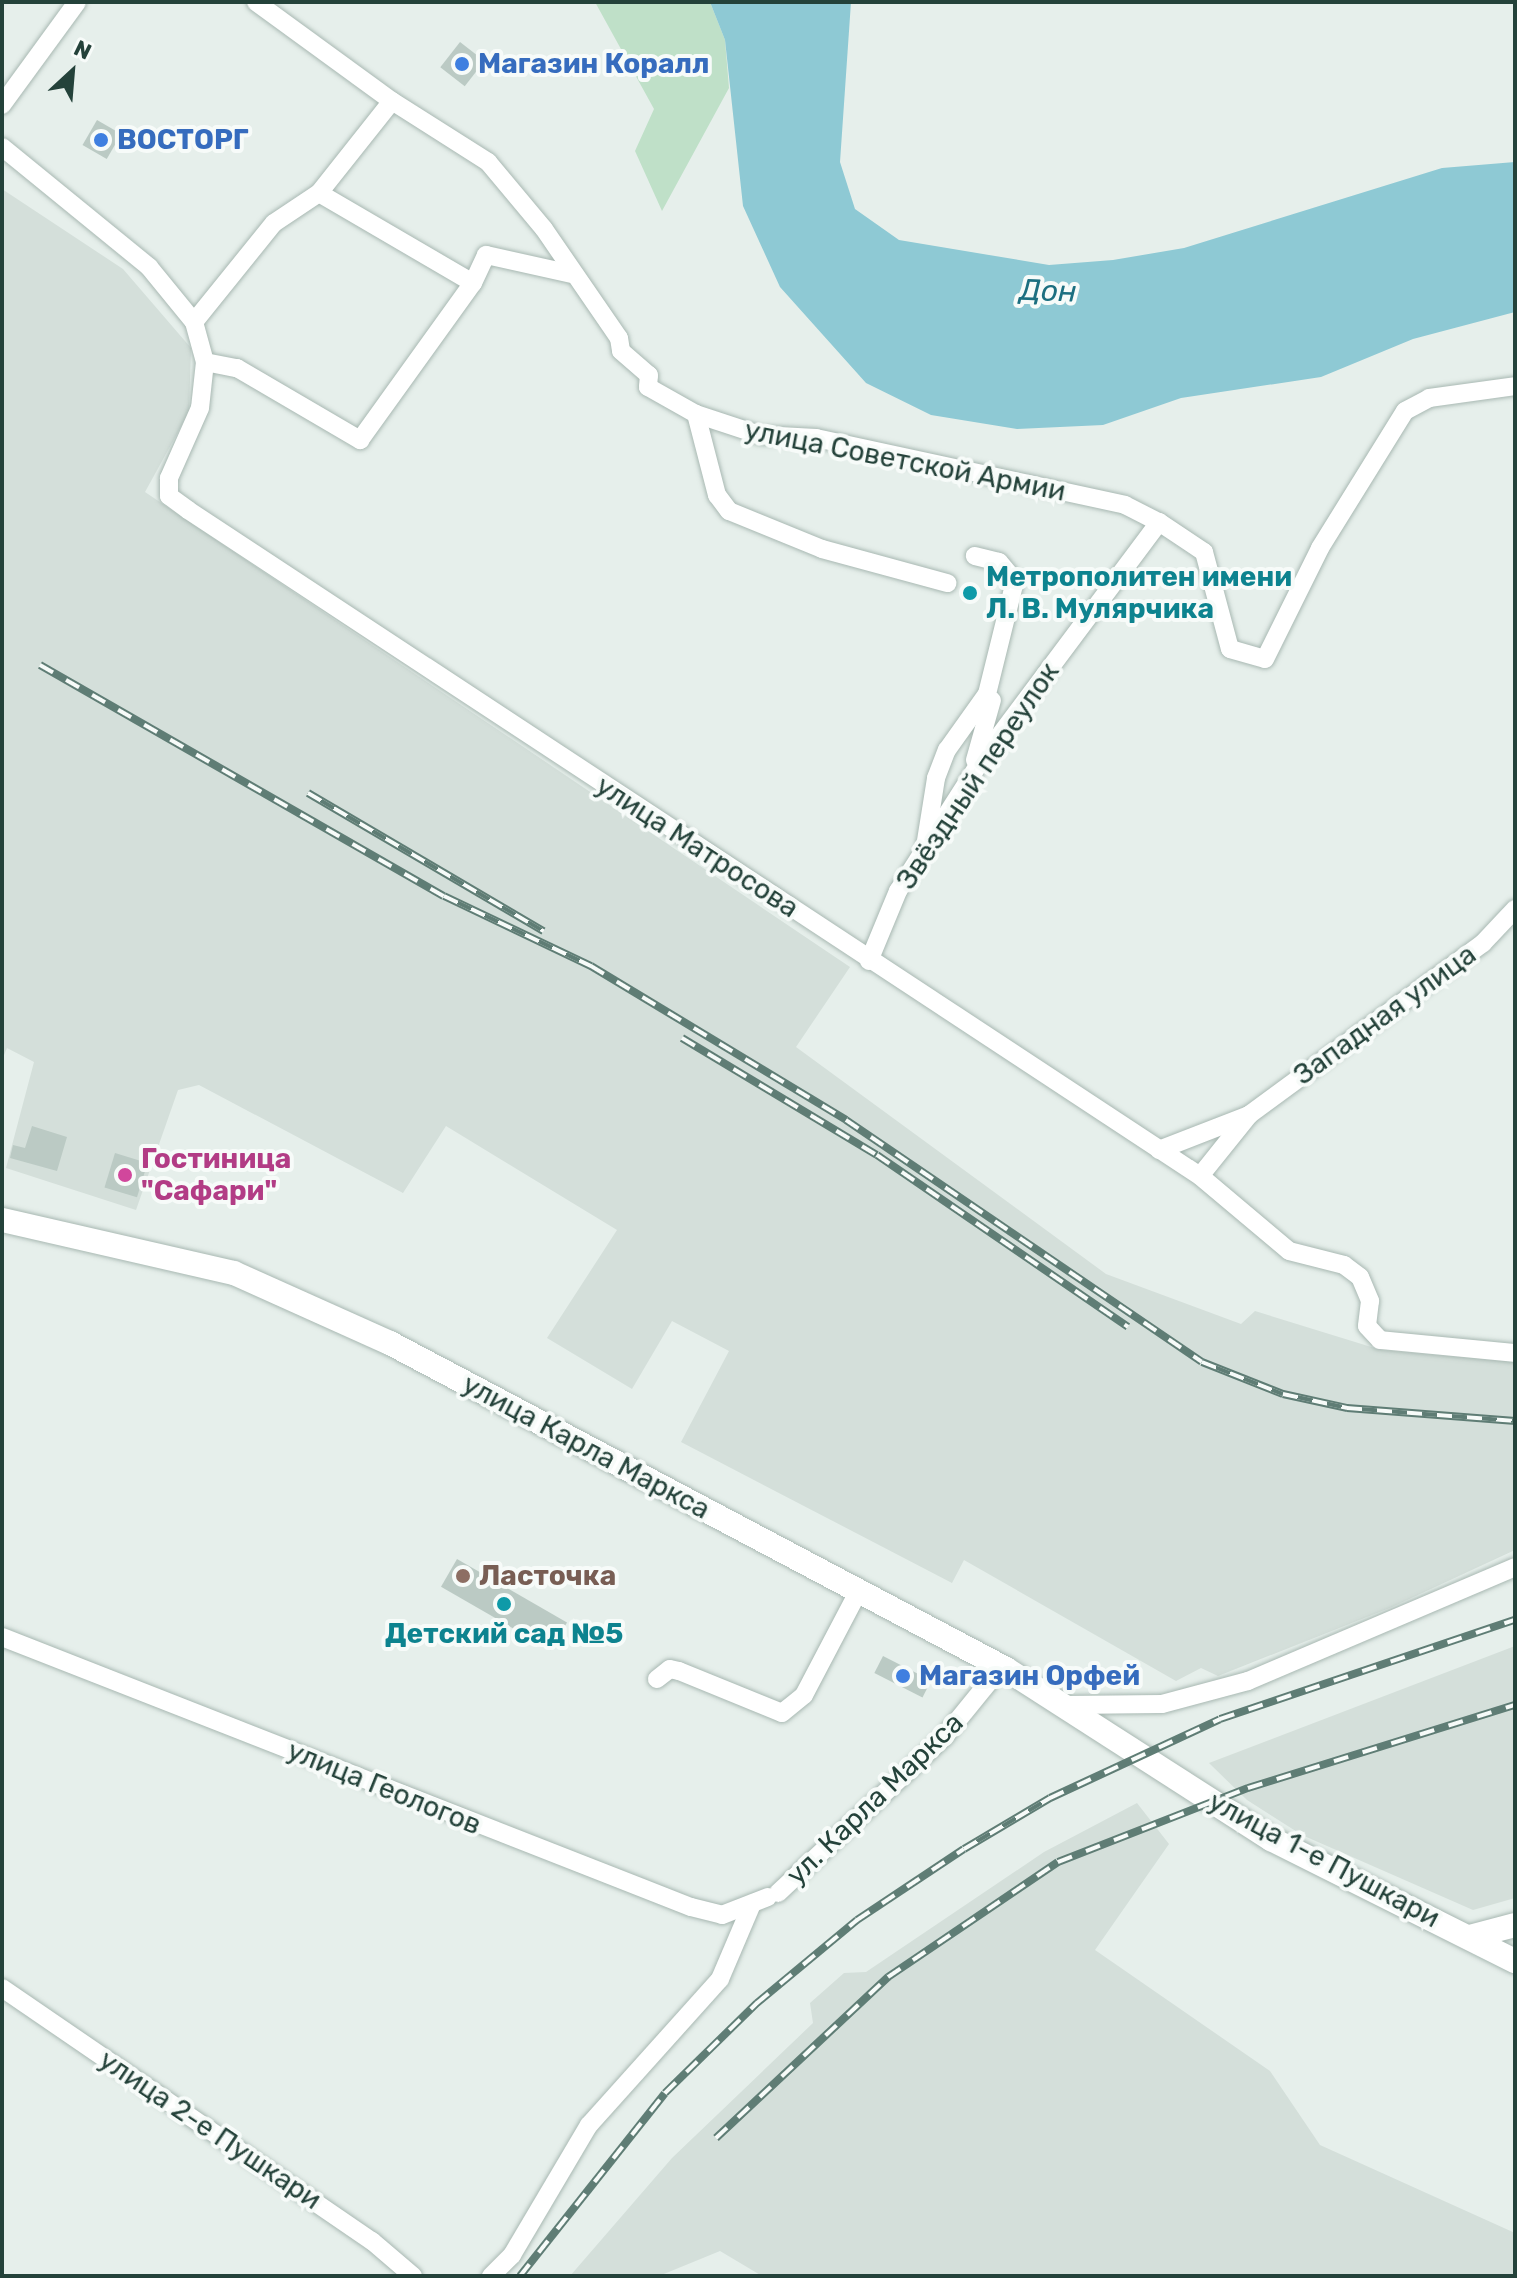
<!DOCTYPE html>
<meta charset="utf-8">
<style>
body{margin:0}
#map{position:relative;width:1517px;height:2278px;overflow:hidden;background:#e6efeb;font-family:Rubik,sans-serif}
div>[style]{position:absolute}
.built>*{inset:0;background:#d4dfda}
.green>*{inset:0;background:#bfe0c8}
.water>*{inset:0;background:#8ec9d4}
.building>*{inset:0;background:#bbcac4;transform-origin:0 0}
.roads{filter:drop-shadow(0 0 2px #a8b8b2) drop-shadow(0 0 2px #a8b8b2)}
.minor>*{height:18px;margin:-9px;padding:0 9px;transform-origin:9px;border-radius:9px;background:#fff}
.secondary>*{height:24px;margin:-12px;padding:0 12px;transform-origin:12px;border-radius:12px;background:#fff}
.rail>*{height:8px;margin-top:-4px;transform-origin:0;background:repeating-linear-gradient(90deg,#f7fbf9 0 15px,#5f7d75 0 30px);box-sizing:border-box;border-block:2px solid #5f7d75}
.dots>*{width:22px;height:22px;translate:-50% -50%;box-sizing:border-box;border:4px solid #f7fbf9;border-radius:50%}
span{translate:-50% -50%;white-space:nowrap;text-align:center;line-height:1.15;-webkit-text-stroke:8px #f7fbf9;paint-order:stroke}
.shop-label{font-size:28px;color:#366cbe;font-weight:700}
.left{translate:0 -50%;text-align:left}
.street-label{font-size:28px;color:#24423a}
.culture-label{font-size:28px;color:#0d838f;font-weight:700}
.hotel-label{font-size:28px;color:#b23c85;font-weight:700}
.education-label{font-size:28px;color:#785e54;font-weight:700}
.water-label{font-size:30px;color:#1c6f80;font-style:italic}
.frame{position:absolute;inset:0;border:4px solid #24423a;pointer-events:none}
.north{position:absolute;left:32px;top:32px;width:80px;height:80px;-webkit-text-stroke:6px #f7fbf9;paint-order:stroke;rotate:26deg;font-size:22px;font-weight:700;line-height:32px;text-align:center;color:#24423a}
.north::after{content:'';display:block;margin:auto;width:28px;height:36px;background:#24423a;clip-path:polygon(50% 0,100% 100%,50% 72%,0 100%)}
</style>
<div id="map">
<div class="built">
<i style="clip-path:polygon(2px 189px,123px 269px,191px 348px,189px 412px,145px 492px,850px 967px,796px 1047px,1106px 1274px,1241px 1324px,1255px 1311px,1381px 1350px,1515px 1362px,1515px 1550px,1392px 1607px,1218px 1676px,1201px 1668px,1176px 1681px,964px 1560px,952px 1583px,681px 1442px,729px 1351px,672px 1321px,632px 1389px,547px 1338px,617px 1230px,446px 1126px,403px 1193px,199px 1085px,178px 1090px,136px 1210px,6px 1168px,34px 1062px,7px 1048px,2px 1060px)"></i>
<i style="clip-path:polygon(1515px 1646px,1515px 1898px,1473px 1910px,1302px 1835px,1247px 1800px,1209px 1763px)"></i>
<i style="clip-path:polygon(1137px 1803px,1169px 1844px,1095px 1950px,1270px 2071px,1320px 2145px,1515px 2233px,1515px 2276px,762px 2276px,720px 2251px,659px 2276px,570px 2276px,672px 2158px,813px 2023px,810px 2003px,844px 1973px,866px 1972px,1044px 1852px)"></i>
</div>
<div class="green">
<i style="clip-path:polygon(595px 2px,710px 2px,725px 40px,729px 88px,662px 211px,635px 151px,654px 109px)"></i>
</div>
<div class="water">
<i style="clip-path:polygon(710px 2px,851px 2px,840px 162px,855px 209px,899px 240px,1049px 265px,1113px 260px,1184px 248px,1442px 168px,1515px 162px,1515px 312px,1413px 339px,1321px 377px,1181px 398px,1103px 425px,1017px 429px,931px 415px,866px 383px,780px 287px,743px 206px,725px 40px)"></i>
</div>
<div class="building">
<i style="left:460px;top:42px;width:31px;height:32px;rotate:38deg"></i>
<i style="left:97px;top:120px;width:28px;height:29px;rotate:30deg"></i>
<i style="clip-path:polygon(32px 1126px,67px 1137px,57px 1171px,10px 1158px,13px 1145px,25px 1148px)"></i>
<i style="left:115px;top:1153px;width:34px;height:36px;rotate:17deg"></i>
<i style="left:457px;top:1559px;width:127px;height:32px;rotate:30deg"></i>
<i style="left:883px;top:1656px;width:54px;height:19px;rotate:27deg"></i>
</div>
<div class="roads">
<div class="minor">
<i style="left:256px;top:2px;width:168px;rotate:36.1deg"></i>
<i style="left:2px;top:105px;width:127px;rotate:-53.9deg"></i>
<i style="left:2px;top:147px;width:190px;rotate:39.2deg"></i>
<i style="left:149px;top:267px;width:71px;rotate:50.7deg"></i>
<i style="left:194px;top:322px;width:41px;rotate:74.6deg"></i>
<i style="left:205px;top:362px;width:33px;rotate:11deg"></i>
<i style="left:237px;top:368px;width:143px;rotate:30.3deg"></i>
<i style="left:360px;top:440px;width:193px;rotate:-54.3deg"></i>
<i style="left:473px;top:283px;width:178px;rotate:-149.7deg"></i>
<i style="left:473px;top:283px;width:31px;rotate:-65deg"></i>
<i style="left:486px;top:255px;width:88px;rotate:12.5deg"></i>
<i style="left:194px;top:322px;width:127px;rotate:-51.1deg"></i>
<i style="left:274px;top:223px;width:54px;rotate:-33.7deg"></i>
<i style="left:319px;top:193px;width:117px;rotate:-51.6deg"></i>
<i style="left:392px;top:101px;width:114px;rotate:32.4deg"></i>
<i style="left:488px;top:162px;width:87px;rotate:50.1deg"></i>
<i style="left:544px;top:229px;width:132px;rotate:55.5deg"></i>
<i style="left:619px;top:338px;width:13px;rotate:81deg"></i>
<i style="left:621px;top:351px;width:37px;rotate:41deg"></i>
<i style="left:649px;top:375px;width:12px;rotate:95deg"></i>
<i style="left:648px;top:387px;width:55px;rotate:29.4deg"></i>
<i style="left:696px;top:414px;width:67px;rotate:18.2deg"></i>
<i style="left:760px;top:435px;width:56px;rotate:3.1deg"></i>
<i style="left:816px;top:438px;width:316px;rotate:12.2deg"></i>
<i style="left:1125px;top:505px;width:38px;rotate:27deg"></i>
<i style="left:205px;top:362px;width:46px;rotate:96.2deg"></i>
<i style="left:200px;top:408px;width:77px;rotate:113.9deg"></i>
<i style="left:169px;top:478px;width:18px;rotate:90deg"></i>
<i style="left:169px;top:496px;width:24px;rotate:36deg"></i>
<i style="left:188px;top:510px;width:1211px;rotate:33.35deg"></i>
<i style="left:1200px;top:1176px;width:116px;rotate:40.1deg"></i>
<i style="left:1289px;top:1251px;width:57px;rotate:14.3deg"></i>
<i style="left:1344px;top:1265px;width:20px;rotate:37deg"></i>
<i style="left:1360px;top:1277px;width:26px;rotate:67deg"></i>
<i style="left:1370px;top:1301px;width:25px;rotate:97deg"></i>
<i style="left:1367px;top:1326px;width:19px;rotate:47deg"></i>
<i style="left:1380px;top:1340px;width:136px;rotate:5.5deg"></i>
<i style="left:696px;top:414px;width:84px;rotate:75.5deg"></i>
<i style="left:717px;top:495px;width:20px;rotate:53deg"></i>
<i style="left:729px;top:511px;width:100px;rotate:22.2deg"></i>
<i style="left:822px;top:549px;width:130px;rotate:15.2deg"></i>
<i style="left:975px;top:760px;width:62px;rotate:-74.2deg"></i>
<i style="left:925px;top:847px;width:70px;rotate:-80.9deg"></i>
<i style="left:936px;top:778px;width:30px;rotate:-69deg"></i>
<i style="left:947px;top:750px;width:69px;rotate:-54.5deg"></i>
<i style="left:987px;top:694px;width:116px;rotate:-76.1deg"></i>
<i style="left:1015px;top:581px;width:25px;rotate:-130deg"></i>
<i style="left:999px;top:562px;width:25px;rotate:-166deg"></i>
<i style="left:869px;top:961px;width:76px;rotate:-67.5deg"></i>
<i style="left:898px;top:891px;width:156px;rotate:-57.5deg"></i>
<i style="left:982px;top:759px;width:296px;rotate:-53.2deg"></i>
<i style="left:1159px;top:522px;width:54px;rotate:33.7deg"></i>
<i style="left:1204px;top:552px;width:100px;rotate:75deg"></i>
<i style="left:1230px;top:649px;width:36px;rotate:16deg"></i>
<i style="left:1265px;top:659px;width:124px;rotate:-63.6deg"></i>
<i style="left:1320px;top:548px;width:161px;rotate:-58.2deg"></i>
<i style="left:1405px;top:411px;width:27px;rotate:-28deg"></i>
<i style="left:1429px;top:398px;width:87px;rotate:-7.9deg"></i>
<i style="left:1249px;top:1115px;width:290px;rotate:-36.3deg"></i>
<i style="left:1483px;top:943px;width:47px;rotate:-46.7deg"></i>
<i style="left:1159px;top:1150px;width:97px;rotate:-21.3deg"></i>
<i style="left:1249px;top:1115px;width:78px;rotate:128.8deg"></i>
<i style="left:2px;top:1637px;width:740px;rotate:21.4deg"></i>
<i style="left:691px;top:1907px;width:32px;rotate:14deg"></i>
<i style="left:722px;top:1915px;width:49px;rotate:-21.4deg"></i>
<i style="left:657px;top:1679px;width:16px;rotate:-38deg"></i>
<i style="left:670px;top:1669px;width:9px;rotate:13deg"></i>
<i style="left:679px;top:1671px;width:111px;rotate:22.2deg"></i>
<i style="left:782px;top:1713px;width:28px;rotate:-39deg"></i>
<i style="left:804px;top:1695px;width:116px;rotate:-62.3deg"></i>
<i style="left:1066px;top:1705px;width:96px;rotate:-0.6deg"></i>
<i style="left:1162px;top:1704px;width:89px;rotate:-15deg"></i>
<i style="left:1248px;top:1681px;width:290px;rotate:-23.1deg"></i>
<i style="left:778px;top:1893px;width:228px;rotate:-43.2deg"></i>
<i style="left:944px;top:1737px;width:90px;rotate:-50.8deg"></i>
<i style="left:2px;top:1988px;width:448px;rotate:34.4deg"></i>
<i style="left:372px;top:2241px;width:54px;rotate:40.5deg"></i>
<i style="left:491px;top:2276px;width:30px;rotate:-45deg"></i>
<i style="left:512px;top:2255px;width:151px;rotate:-59.4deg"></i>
<i style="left:589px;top:2125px;width:196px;rotate:-48.1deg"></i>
<i style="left:720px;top:1979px;width:82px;rotate:-66.9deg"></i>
</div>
<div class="secondary">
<i style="left:2px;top:1220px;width:238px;rotate:12.9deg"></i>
<i style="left:234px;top:1273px;width:171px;rotate:24.2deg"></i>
<i style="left:390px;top:1343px;width:697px;rotate:27.89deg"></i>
<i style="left:1006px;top:1669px;width:315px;rotate:32.7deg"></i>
<i style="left:1271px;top:1839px;width:273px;rotate:26.6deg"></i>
<i style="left:1473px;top:1936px;width:43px;rotate:-14.7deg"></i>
</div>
</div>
<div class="rail">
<i style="left:40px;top:665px;width:465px;rotate:29.8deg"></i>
<i style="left:444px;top:896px;width:163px;rotate:25.5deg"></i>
<i style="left:591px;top:966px;width:298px;rotate:31.1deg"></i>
<i style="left:846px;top:1120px;width:430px;rotate:34.2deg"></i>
<i style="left:1202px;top:1362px;width:87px;rotate:21.6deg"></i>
<i style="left:1283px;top:1394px;width:66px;rotate:12.3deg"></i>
<i style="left:1347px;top:1408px;width:169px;rotate:4.4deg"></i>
<i style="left:308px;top:793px;width:273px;rotate:30.4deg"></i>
<i style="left:682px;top:1038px;width:227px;rotate:31deg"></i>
<i style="left:877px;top:1155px;width:304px;rotate:34.4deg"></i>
<i style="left:716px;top:2138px;width:236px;rotate:-43.1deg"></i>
<i style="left:888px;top:1977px;width:205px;rotate:-34.1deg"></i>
<i style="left:1058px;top:1862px;width:204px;rotate:-21.3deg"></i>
<i style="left:1248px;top:1788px;width:280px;rotate:-17.3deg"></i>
<i style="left:520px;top:2276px;width:233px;rotate:-51.6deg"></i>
<i style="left:665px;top:2093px;width:129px;rotate:-44.4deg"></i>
<i style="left:757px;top:2003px;width:130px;rotate:-39.7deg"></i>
<i style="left:857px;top:1920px;width:128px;rotate:-33.6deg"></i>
<i style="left:964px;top:1849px;width:100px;rotate:-30.7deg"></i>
<i style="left:1050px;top:1798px;width:187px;rotate:-24.9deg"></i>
<i style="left:1220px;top:1719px;width:311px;rotate:-18.6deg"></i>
</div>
<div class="dots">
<i style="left:462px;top:64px;background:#3f7fe0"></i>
<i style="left:101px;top:140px;background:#3f7fe0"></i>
<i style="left:970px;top:593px;background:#0f9aa8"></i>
<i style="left:125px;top:1175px;background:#d1479c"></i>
<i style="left:463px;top:1576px;background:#8d6e63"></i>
<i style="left:504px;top:1604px;background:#0f9aa8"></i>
<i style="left:903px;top:1676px;background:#3f7fe0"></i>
</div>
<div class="shop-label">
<span class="left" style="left:478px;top:64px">Магазин Коралл</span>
<span class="left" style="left:117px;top:140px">ВОСТОРГ</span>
<span class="left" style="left:919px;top:1676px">Магазин Орфей</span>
</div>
<div class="street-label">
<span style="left:905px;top:461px;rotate:11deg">улица Советской Армии</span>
<span style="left:978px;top:776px;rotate:-56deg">Звёздный переулок</span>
<span style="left:697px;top:847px;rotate:33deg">улица Матросова</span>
<span style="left:1385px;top:1015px;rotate:-36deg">Западная улица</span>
<span style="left:586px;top:1447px;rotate:28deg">улица Карла Маркса</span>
<span style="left:384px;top:1788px;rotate:22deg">улица Геологов</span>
<span style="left:875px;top:1799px;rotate:-44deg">ул. Карла Маркса</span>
<span style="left:1324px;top:1860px;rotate:28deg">улица 1-е Пушкари</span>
<span style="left:210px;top:2130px;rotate:34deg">улица 2-е Пушкари</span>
</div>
<div class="culture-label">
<span class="left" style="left:986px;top:593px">Метрополитен имени<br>Л. В. Мулярчика</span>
<span style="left:504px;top:1634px">Детский сад №5</span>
</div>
<div class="hotel-label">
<span class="left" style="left:141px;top:1175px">Гостиница<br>"Сафари"</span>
</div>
<div class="education-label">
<span class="left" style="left:479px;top:1576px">Ласточка</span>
</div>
<div class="water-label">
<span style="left:1048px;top:291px;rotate:2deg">Дон</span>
</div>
<div class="frame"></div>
<div class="north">N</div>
</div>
